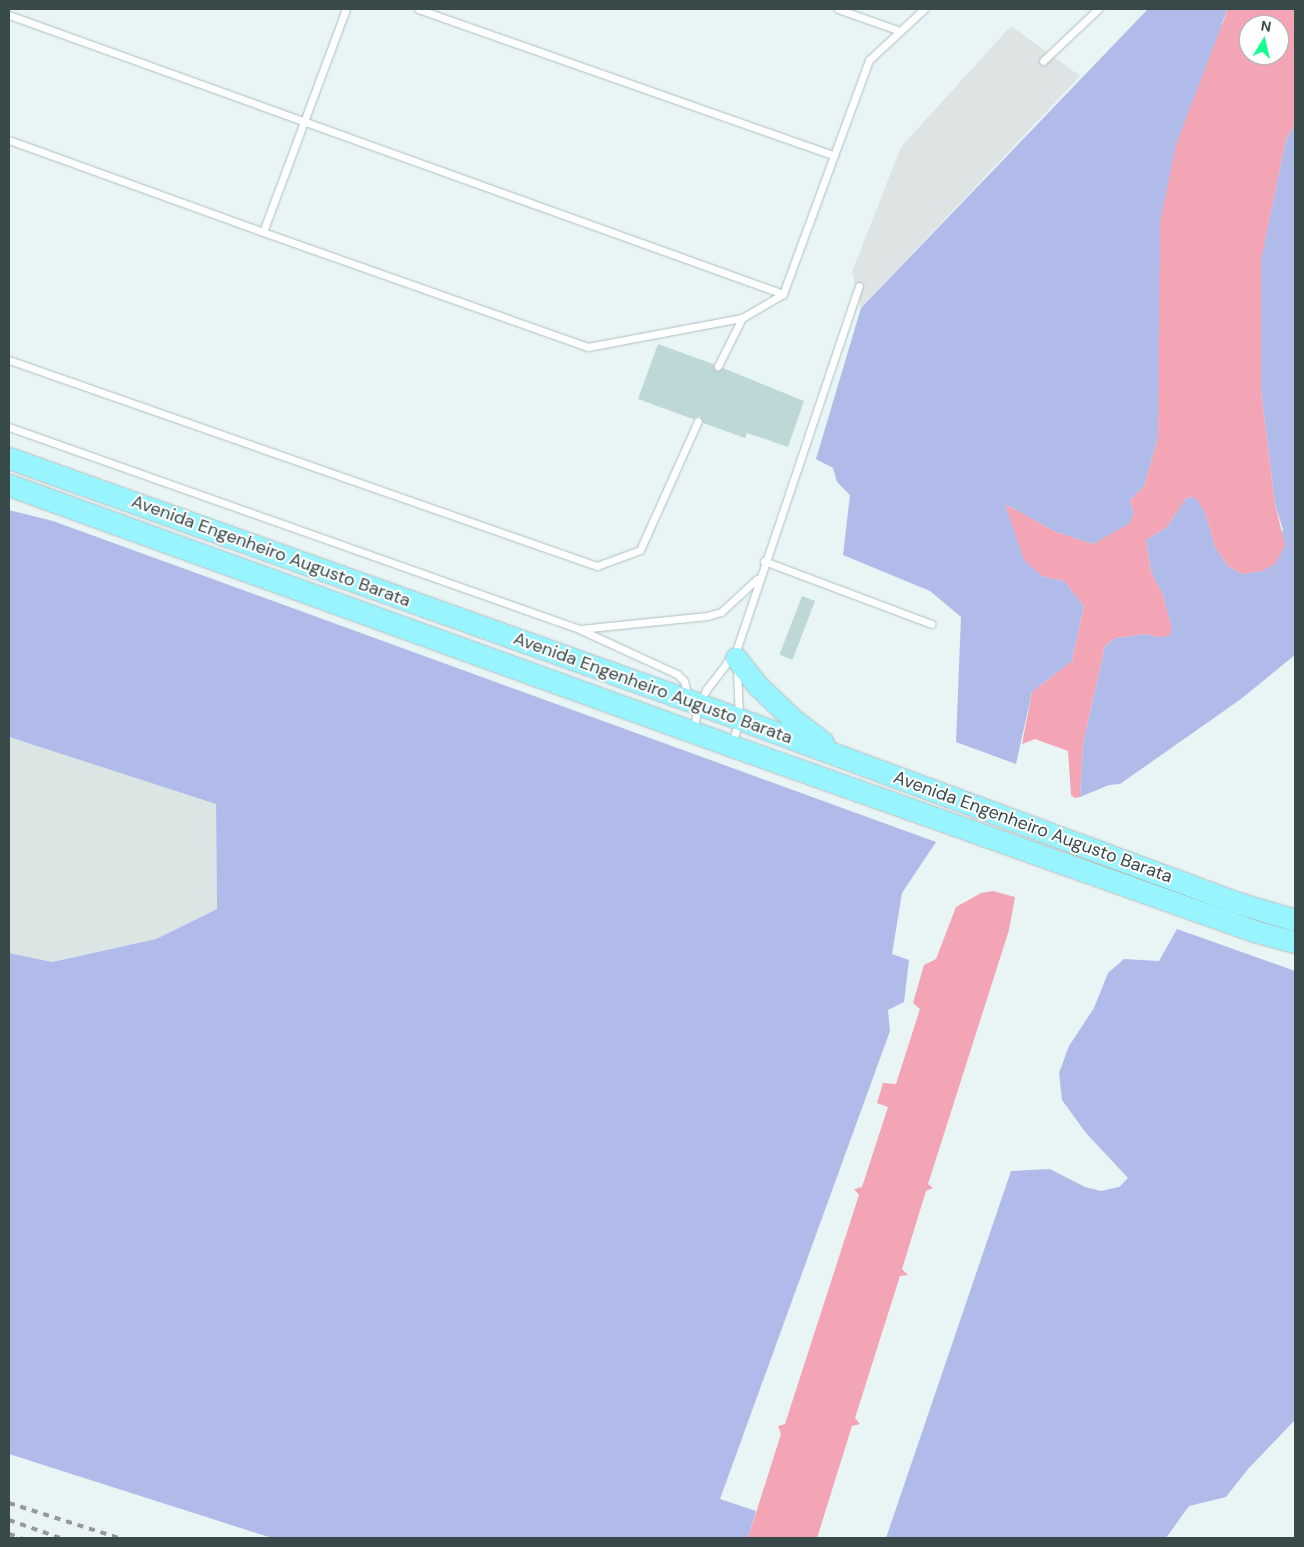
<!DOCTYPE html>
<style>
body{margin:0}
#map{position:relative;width:1304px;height:1547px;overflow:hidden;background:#e9f4f5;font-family:"DM Sans",sans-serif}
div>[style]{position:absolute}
.industrial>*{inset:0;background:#dbe5e4}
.green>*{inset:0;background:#b1bbea}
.parking>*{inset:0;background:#dee3e3}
.water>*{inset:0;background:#f3a5b5}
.building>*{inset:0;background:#bed7d7;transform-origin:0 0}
.roads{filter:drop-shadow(0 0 1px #abc0c1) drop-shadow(0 0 1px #abc0c1)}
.lane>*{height:7px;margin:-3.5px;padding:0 3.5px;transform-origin:3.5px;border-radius:3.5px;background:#fff}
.primary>*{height:21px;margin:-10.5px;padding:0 10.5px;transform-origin:10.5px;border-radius:10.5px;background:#98f5ff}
.rail>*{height:4px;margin-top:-2px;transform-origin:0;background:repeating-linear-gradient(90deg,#989898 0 6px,transparent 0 12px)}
span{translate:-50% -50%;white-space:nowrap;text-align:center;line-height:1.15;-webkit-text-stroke:4px #fff;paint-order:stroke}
.street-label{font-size:18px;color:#374949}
.frame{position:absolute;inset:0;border:10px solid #374949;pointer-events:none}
.north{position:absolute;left:1239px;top:15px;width:50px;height:50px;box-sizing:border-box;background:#fff;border:1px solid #afb6b6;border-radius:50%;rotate:9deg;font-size:14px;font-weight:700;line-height:20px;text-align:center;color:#374949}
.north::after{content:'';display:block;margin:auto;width:18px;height:22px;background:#16ff91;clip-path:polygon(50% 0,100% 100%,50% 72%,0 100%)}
</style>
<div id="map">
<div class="industrial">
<i style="clip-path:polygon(9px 737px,216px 804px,217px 909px,156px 939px,51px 962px,9px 953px)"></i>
</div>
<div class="green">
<i style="clip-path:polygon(1148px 9px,1228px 9px,1222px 23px,1159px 408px,1158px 439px,1144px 486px,1130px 501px,1134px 513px,1129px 525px,1093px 544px,1056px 532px,1005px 504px,1042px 576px,1064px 581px,1084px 606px,1072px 661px,1032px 692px,1016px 764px,956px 742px,961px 617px,930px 591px,843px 555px,850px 495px,837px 482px,833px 468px,816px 459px,861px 308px)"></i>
<i style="clip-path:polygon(1295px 125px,1295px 655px,1241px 699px,1120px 784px,1109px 785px,1080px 797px,1083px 743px,1105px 646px,1115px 638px,1147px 634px,1158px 637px,1172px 630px,1163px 595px,1151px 572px,1146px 540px,1167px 527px,1186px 498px,1196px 497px,1205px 512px,1215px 547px,1228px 566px,1242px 574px,1262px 571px,1283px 530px,1275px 504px,1261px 390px,1261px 259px,1286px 139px)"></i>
<i style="clip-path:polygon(9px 510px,53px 521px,936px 842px,902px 893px,892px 954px,909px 960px,904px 1002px,888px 1010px,890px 1031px,720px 1499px,756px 1511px,748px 1538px,272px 1538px,9px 1454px,9px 953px,52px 962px,156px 939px,217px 909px,216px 804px,9px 737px)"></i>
<i style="clip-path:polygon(1177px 929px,1295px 971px,1295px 1420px,1248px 1469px,1226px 1497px,1189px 1506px,1166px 1538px,886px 1538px,1011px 1171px,1050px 1169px,1085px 1187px,1101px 1191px,1119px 1187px,1128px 1178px,1086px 1133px,1062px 1100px,1059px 1073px,1069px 1046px,1094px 1008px,1108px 973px,1124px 959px,1159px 961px)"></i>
</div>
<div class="parking">
<i style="clip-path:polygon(1011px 26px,1080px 76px,861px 308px,852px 272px,901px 147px)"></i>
</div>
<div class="water">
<i style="clip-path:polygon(evenodd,1228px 9px,1295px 9px,1295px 125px,1286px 139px,1261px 260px,1261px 390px,1275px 504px,1285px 545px,1275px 564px,1262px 571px,1242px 574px,1228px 566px,1215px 547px,1205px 512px,1195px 497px,1186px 498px,1167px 527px,1146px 540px,1151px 572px,1163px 595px,1172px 629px,1169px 636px,1158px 637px,1147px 634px,1115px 638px,1105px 646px,1083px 743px,1080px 797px,1075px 798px,1071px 795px,1068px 751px,1035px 739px,1022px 744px,1032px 692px,1072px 661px,1084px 606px,1064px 581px,1042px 576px,1024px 560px,1005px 504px,1056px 532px,1093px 544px,1129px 524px,1134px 513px,1130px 501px,1144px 486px,1158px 439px,1160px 223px,1176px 145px,1228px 9px,1249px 25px,1279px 25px,1279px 55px,1249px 55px,1249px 25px)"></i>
<i style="clip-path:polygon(993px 891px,1015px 897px,1009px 930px,928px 1184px,933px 1188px,926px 1191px,902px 1269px,908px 1275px,900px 1276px,855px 1418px,860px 1424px,852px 1426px,817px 1538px,748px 1538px,781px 1434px,778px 1426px,785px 1424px,859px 1195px,854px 1189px,862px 1187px,888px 1107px,877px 1103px,883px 1083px,896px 1084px,920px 1009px,913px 1003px,924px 965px,936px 959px,956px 907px,981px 893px)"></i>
</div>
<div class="building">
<i style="clip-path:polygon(658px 344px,713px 364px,716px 371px,723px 368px,804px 401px,788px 447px,747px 433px,745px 438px,703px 423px,700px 416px,693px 419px,638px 399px)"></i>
<i style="left:802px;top:596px;width:14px;height:63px;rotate:21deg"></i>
</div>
<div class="roads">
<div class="lane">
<i style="left:418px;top:9px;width:440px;rotate:19.4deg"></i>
<i style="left:838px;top:9px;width:66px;rotate:19.5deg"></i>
<i style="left:9px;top:15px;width:823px;rotate:19.82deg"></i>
<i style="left:783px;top:294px;width:48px;rotate:149.7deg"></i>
<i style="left:742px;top:318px;width:54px;rotate:116.6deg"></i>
<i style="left:1043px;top:61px;width:76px;rotate:-43.4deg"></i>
<i style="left:9px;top:140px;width:270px;rotate:19.9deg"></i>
<i style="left:263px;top:232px;width:238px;rotate:-69.6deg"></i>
<i style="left:263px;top:232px;width:345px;rotate:19.5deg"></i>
<i style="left:588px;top:347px;width:157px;rotate:-10.7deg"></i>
<i style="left:783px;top:294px;width:249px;rotate:-69.8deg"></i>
<i style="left:869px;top:60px;width:75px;rotate:-42.8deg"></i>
<i style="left:9px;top:360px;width:623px;rotate:19.31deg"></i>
<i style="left:597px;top:566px;width:46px;rotate:-20.4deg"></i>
<i style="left:640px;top:550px;width:141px;rotate:-65.8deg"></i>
<i style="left:9px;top:427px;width:605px;rotate:19.51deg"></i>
<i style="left:579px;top:629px;width:108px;rotate:24.7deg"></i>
<i style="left:677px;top:674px;width:10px;rotate:45deg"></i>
<i style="left:684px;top:681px;width:16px;rotate:76deg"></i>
<i style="left:764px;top:561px;width:179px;rotate:20.6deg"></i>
<i style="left:580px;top:629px;width:128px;rotate:-5.8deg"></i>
<i style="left:707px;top:616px;width:15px;rotate:-16deg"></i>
<i style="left:721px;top:612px;width:49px;rotate:-42.5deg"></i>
<i style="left:693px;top:730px;width:27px;rotate:-77deg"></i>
<i style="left:699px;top:704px;width:16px;rotate:-63deg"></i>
<i style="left:706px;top:690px;width:49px;rotate:-52.4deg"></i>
<i style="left:736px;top:651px;width:385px;rotate:-71.4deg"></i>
<i style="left:732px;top:745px;width:27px;rotate:-75deg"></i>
<i style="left:739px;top:719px;width:50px;rotate:-92.3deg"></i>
</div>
<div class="primary">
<i style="left:9px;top:458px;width:721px;rotate:19.62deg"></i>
<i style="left:688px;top:700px;width:586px;rotate:20.26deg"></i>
<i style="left:1238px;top:903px;width:59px;rotate:16.6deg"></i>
<i style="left:9px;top:485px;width:769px;rotate:19.85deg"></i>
<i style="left:732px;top:746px;width:554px;rotate:19.51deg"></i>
<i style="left:1254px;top:931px;width:42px;rotate:15deg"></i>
<i style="left:736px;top:658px;width:34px;rotate:52deg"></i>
<i style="left:757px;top:685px;width:52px;rotate:43.5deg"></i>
<i style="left:795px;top:721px;width:35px;rotate:37deg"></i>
</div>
</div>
<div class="rail">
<i style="left:9px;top:1503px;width:115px;rotate:17.7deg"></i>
<i style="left:9px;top:1520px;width:54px;rotate:19.4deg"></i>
<i style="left:9px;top:1534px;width:13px;rotate:18deg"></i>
</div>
<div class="street-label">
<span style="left:271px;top:551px;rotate:20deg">Avenida Engenheiro Augusto Barata</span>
<span style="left:653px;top:688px;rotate:20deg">Avenida Engenheiro Augusto Barata</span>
<span style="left:1033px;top:827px;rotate:20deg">Avenida Engenheiro Augusto Barata</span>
</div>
<div class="frame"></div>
<div class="north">N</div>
</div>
